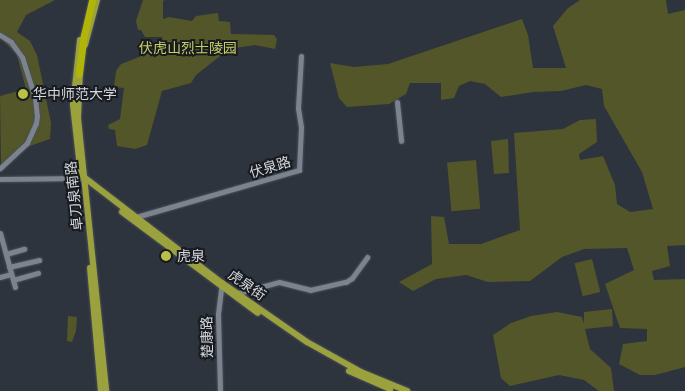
<!DOCTYPE html>
<meta charset="utf-8">
<style>
body{margin:0}
#map{position:relative;width:685px;height:391px;overflow:hidden;background:#2d343d;font-family:"Public Sans","Noto Sans SC",sans-serif}
div>[style]{position:absolute}
.green>*{inset:0;background:#535628;transform-origin:0 0}
.roads{filter:drop-shadow(0 0 1px #4a5058) drop-shadow(0 0 1px #4a5058)}
.minor>*{height:5px;margin:-2.5px;padding:0 2.5px;transform-origin:2.5px;border-radius:2.5px;background:#7c838e}
.major>*{height:6px;margin:-3px;padding:0 3px;transform-origin:3px;border-radius:3px;background:#9ba13d}
.highway>*{height:7px;margin:-3.5px;padding:0 3.5px;transform-origin:3.5px;border-radius:3.5px;background:#b0b507}
.dots>*{width:14px;height:14px;translate:-50% -50%;box-sizing:border-box;border:2px solid #181b1f;border-radius:50%}
span{translate:-50% -50%;white-space:nowrap;text-align:center;line-height:1.15;-webkit-text-stroke:4px #181b1f;paint-order:stroke}
.park-label{font-size:14px;color:#c8cf66}
.poi-label{font-size:14px;color:#d4d8de}
.left{translate:0 -50%;text-align:left}
.street-label{font-size:14px;color:#d4d8de}
</style>
<div id="map">
<div class="green">
<i style="clip-path:polygon(0 0,55px 0,26px 15px,17px 32px,30px 41px,37px 55px,51px 123px,50px 139px,18px 150px,1px 166px,0 96px,26px 89px,17px 55px,0 37px)"></i>
<i style="clip-path:polygon(143px 0,165px 0,163px 1px,163px 19px,169px 17px,192px 21px,196px 16px,218px 13px,219px 21px,230px 22px,231px 34px,274px 35px,277px 39px,275px 49px,255px 45px,229px 49px,196px 75px,191px 83px,162px 91px,147px 145px,135px 149px,117px 146px,115px 130px,109px 129px,108px 125px,120px 119px,124px 88px,114px 87px,116px 71px,121px 64px,160px 49px,159px 44px,163px 37px,145px 37px,141px 30px,138px 30px,136px 21px)"></i>
<i style="clip-path:polygon(580px 0,666px 0,668px 14px,685px 10px,685px 245px,667px 246px,670px 266px,652px 271px,654px 280px,685px 279px,685px 367px,655px 375px,640px 375px,619px 364px,623px 344px,647px 341px,647px 329px,620px 328px,605px 284px,634px 270px,627px 248px,584px 249px,562px 257px,530px 281px,488px 282px,466px 275px,436px 279px,413px 291px,399px 282px,432px 264px,431px 216px,444px 217px,449px 244px,481px 244px,520px 230px,514px 133px,563px 129px,580px 120px,596px 119px,597px 142px,579px 154px,580px 160px,603px 156px,615px 185px,617px 204px,630px 212px,653px 209px,642px 172px,604px 106px,602px 89px,586px 85px,561px 91px,533px 92px,501px 97px,485px 84px,470px 81px,459px 86px,454px 98px,441px 100px,441px 83px,410px 83px,406px 94px,389px 104px,347px 107px,339px 98px,330px 63px,354px 67px,388px 64px,522px 19px,528px 35px,533px 68px,566px 68px,553px 26px,568px 8px)"></i>
<i style="clip-path:polygon(508px 139px,509px 173px,494px 174px,491px 141px)"></i>
<i style="left:476px;top:160px;width:49px;height:29px;rotate:85deg"></i>
<i style="left:592px;top:259px;width:34px;height:18px;rotate:76deg"></i>
<i style="clip-path:polygon(612px 309px,613px 326px,585px 329px,590px 349px,611px 368px,614px 391px,599px 391px,584px 380px,559px 375px,510px 386px,501px 378px,493px 335px,511px 323px,531px 316px,557px 312px,582px 317px,584px 324px,584px 312px)"></i>
<i style="clip-path:polygon(68px 316px,77px 317px,76px 331px,72px 342px,67px 341px)"></i>
</div>
<div class="roads">
<div class="minor">
<i style="left:0;top:35px;width:13px;rotate:32deg"></i>
<i style="left:11px;top:42px;width:19px;rotate:54deg"></i>
<i style="left:22px;top:57px;width:43px;rotate:72.4deg"></i>
<i style="left:35px;top:98px;width:18px;rotate:84deg"></i>
<i style="left:37px;top:116px;width:7px;rotate:98deg"></i>
<i style="left:36px;top:123px;width:22px;rotate:114deg"></i>
<i style="left:27px;top:143px;width:37px;rotate:137deg"></i>
<i style="left:397px;top:102px;width:39px;rotate:84deg"></i>
<i style="left:0;top:179px;width:81px;rotate:-0.7deg"></i>
<i style="left:136px;top:217px;width:170px;rotate:-16.1deg"></i>
<i style="left:299px;top:170px;width:43px;rotate:-87.3deg"></i>
<i style="left:301px;top:127px;width:19px;rotate:-99deg"></i>
<i style="left:298px;top:108px;width:52px;rotate:-86.7deg"></i>
<i style="left:0;top:233px;width:56px;rotate:74.5deg"></i>
<i style="left:6px;top:254px;width:19px;rotate:-16deg"></i>
<i style="left:9px;top:267px;width:31px;rotate:-13deg"></i>
<i style="left:0;top:277px;width:11px;rotate:-15deg"></i>
<i style="left:13px;top:280px;width:26px;rotate:-16deg"></i>
<i style="left:238px;top:293px;width:42px;rotate:-15deg"></i>
<i style="left:279px;top:282px;width:32px;rotate:14deg"></i>
<i style="left:310px;top:290px;width:37px;rotate:-13deg"></i>
<i style="left:346px;top:282px;width:7px;rotate:-34deg"></i>
<i style="left:352px;top:278px;width:26px;rotate:-54deg"></i>
<i style="left:220px;top:391px;width:77px;rotate:-91.5deg"></i>
<i style="left:218px;top:314px;width:31px;rotate:-83deg"></i>
</div>
<div class="major">
<i style="left:80px;top:40px;width:65px;rotate:96.1deg"></i>
<i style="left:73px;top:105px;width:71px;rotate:83.6deg"></i>
<i style="left:85px;top:45px;width:47px;rotate:-75.1deg"></i>
<i style="left:80px;top:69px;width:49px;rotate:92.3deg"></i>
<i style="left:78px;top:118px;width:274px;rotate:84.1deg"></i>
<i style="left:85px;top:178px;width:173px;rotate:37.5deg"></i>
<i style="left:222px;top:283px;width:103px;rotate:34.8deg"></i>
<i style="left:307px;top:342px;width:62px;rotate:29.1deg"></i>
<i style="left:361px;top:372px;width:50px;rotate:22.4deg"></i>
<i style="left:122px;top:212px;width:169px;rotate:36.6deg"></i>
<i style="left:90px;top:268px;width:123px;rotate:84.9deg"></i>
<i style="left:349px;top:371px;width:45px;rotate:23.7deg"></i>
</div>
<div class="highway">
<i style="left:79px;top:74px;width:39px;rotate:-83deg"></i>
<i style="left:84px;top:35px;width:36px;rotate:-77deg"></i>
</div>
</div>
<div class="dots">
<i style="left:23px;top:94px;background:#bac045"></i>
<i style="left:166px;top:256px;background:#bac045"></i>
</div>
<div class="park-label">
<span style="left:188px;top:48px">伏虎山烈士陵园</span>
</div>
<div class="poi-label">
<span class="left" style="left:33px;top:94px">华中师范大学</span>
<span class="left" style="left:177px;top:256px">虎泉</span>
</div>
<div class="street-label">
<span style="left:270px;top:167px;rotate:-17deg">伏泉路</span>
<span style="left:74px;top:196px;rotate:-96deg">卓刀泉南路</span>
<span style="left:247px;top:285px;rotate:35deg">虎泉街</span>
<span style="left:207px;top:337px;rotate:-91deg">楚康路</span>
</div>
</div>
